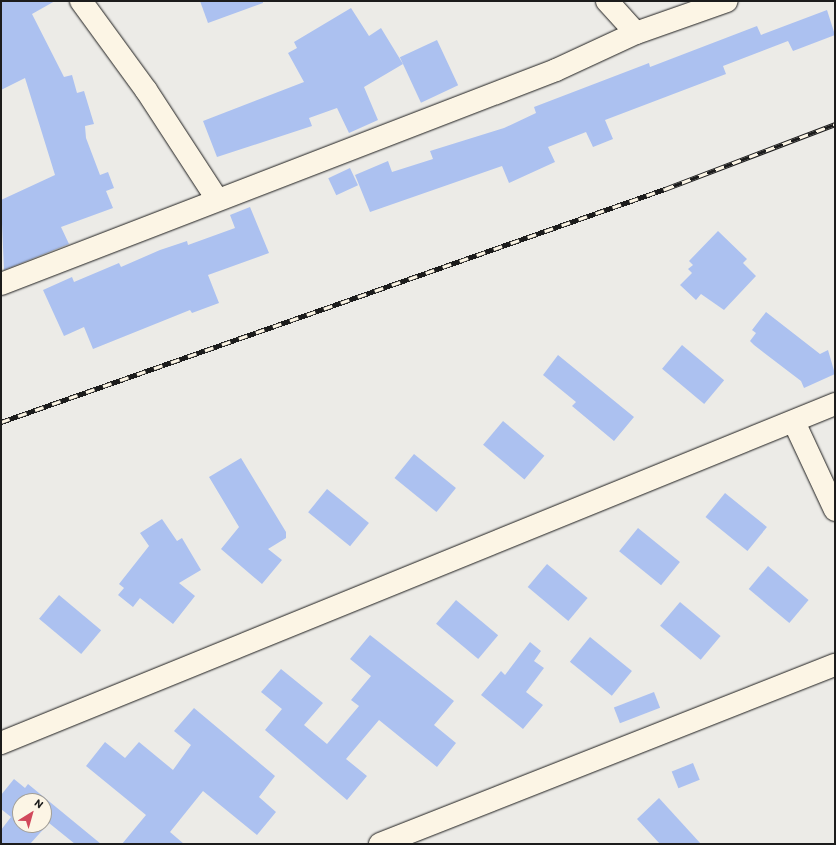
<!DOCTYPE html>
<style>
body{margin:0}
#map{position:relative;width:836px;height:845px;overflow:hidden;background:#ecebe7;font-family:Itim,sans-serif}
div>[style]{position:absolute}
.building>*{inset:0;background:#acc1f0;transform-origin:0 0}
.roads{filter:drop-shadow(0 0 1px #1c1c1c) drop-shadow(0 0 1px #1c1c1c)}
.minor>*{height:22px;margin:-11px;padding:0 11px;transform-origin:11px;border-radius:11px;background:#fcf5e5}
.rail>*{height:4.5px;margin-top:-2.25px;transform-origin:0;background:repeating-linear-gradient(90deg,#fcf5e5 0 9px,#1c1c1c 0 18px);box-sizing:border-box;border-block:1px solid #1c1c1c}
span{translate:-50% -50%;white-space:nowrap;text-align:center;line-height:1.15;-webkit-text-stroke:3px #fcf5e5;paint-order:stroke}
.frame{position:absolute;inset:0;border:2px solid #1c1c1c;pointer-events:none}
.north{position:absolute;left:12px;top:793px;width:40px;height:40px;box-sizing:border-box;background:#fcf5e5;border:1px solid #a29e95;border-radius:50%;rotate:37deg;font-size:11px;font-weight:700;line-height:16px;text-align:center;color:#1c1c1c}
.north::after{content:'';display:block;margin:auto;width:14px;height:18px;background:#d1495b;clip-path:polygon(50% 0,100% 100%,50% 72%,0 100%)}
</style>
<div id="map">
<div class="building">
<i style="clip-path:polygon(1px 1px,55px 1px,32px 14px,64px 77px,72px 75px,77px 93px,84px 91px,94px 124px,85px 126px,86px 138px,100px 175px,108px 172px,114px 188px,106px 191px,113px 208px,61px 227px,69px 244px,4px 270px,1px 200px,55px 175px,25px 78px,1px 90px)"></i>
<i style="clip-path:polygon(200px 1px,263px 1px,263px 3px,208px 23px)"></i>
<i style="clip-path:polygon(351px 8px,369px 36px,381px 28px,403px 64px,364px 87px,378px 120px,349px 133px,337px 108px,309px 118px,312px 126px,217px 157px,203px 121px,304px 82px,288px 53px,297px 48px,294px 42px)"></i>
<i style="clip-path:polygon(827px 10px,835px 35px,793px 51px,788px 41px,723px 66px,726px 74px,605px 120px,613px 139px,593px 147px,586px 132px,548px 147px,555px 162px,509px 183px,502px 166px,370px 212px,355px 175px,388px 161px,392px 172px,433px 159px,430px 151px,504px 128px,536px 113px,534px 107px,649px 63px,650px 67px,757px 26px,761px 35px)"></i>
<i style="left:437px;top:40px;width:50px;height:41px;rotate:65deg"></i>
<i style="left:350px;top:168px;width:19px;height:24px;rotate:65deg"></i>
<i style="clip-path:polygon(250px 207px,269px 253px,208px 275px,219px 303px,192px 313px,190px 310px,93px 349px,84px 327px,64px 336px,43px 290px,72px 277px,74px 282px,119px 263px,121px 267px,160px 250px,187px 241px,188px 245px,235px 228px,230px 215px)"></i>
<i style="clip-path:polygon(718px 231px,747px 259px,743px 263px,756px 276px,724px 310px,701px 294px,696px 300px,680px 285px,692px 273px,688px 269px,693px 265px,689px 261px)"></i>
<i style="clip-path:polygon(766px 312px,820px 354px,828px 350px,835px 374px,804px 388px,801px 381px,754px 345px,750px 341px,756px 333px,752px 330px)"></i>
<i style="left:682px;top:345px;width:55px;height:31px;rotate:40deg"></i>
<i style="clip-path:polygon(558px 355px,634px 417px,614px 441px,572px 406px,576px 402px,543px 375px)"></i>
<i style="left:503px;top:421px;width:54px;height:31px;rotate:40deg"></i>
<i style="left:414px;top:454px;width:54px;height:31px;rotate:39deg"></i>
<i style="clip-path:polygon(241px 458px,286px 532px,286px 538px,268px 549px,282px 560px,262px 584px,221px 549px,239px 527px,209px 477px)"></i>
<i style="left:327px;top:489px;width:54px;height:30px;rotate:39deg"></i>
<i style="left:725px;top:493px;width:54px;height:31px;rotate:39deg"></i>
<i style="clip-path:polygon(162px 519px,177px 541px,182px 538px,201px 570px,179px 583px,195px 596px,173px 624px,140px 598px,133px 607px,118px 595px,124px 588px,119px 584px,149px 546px,140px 533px)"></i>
<i style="left:638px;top:528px;width:54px;height:30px;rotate:39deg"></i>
<i style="left:547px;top:564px;width:53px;height:30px;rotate:40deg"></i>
<i style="left:768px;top:566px;width:53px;height:30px;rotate:40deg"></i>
<i style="left:59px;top:595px;width:55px;height:31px;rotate:40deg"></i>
<i style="left:456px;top:600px;width:55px;height:31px;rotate:40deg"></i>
<i style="left:680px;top:602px;width:53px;height:31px;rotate:40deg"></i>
<i style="clip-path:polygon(370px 635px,454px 701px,434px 725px,456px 743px,437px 767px,379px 720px,346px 759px,367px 776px,347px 800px,265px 730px,282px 709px,261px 692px,281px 669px,323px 703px,304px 725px,327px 744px,359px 706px,351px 700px,371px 676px,350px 659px)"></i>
<i style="left:590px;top:637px;width:54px;height:32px;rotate:39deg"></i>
<i style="clip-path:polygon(530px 642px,541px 651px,534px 661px,544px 668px,526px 692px,543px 705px,523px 729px,481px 695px,501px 671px,505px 675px)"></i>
<i style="left:654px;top:692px;width:17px;height:43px;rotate:69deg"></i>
<i style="clip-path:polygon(194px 708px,275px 776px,259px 797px,276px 812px,257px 835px,203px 791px,170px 832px,184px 844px,122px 844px,146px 815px,86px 766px,105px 742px,125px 758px,139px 742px,173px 770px,191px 745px,174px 731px)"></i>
<i style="left:693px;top:763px;width:18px;height:23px;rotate:68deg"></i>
<i style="clip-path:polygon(evenodd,14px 779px,25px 788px,28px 784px,101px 844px,75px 844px,49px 823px,30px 844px,1px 844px,1px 830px,11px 817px,1px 809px,1px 795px,14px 779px,20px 801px,44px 801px,44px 825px,20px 825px,20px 801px)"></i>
<i style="clip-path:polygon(659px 798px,701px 844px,660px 844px,637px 819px)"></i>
</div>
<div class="roads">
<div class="minor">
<i style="left:81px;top:1px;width:110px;rotate:53.9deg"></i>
<i style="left:146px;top:90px;width:130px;rotate:56.9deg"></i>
<i style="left:607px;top:1px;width:43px;rotate:47.8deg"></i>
<i style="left:636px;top:33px;width:96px;rotate:-19.4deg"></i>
<i style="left:1px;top:284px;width:595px;rotate:-21.09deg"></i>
<i style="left:556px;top:70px;width:88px;rotate:-24.8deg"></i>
<i style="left:794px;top:422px;width:97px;rotate:65deg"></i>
<i style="left:1px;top:743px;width:900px;rotate:-22.12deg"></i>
<i style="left:380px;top:844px;width:489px;rotate:-21.5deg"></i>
</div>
</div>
<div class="rail">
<i style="left:1px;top:422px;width:704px;rotate:-19.34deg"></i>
<i style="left:665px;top:189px;width:182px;rotate:-20.9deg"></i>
</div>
<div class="frame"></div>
<div class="north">N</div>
</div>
